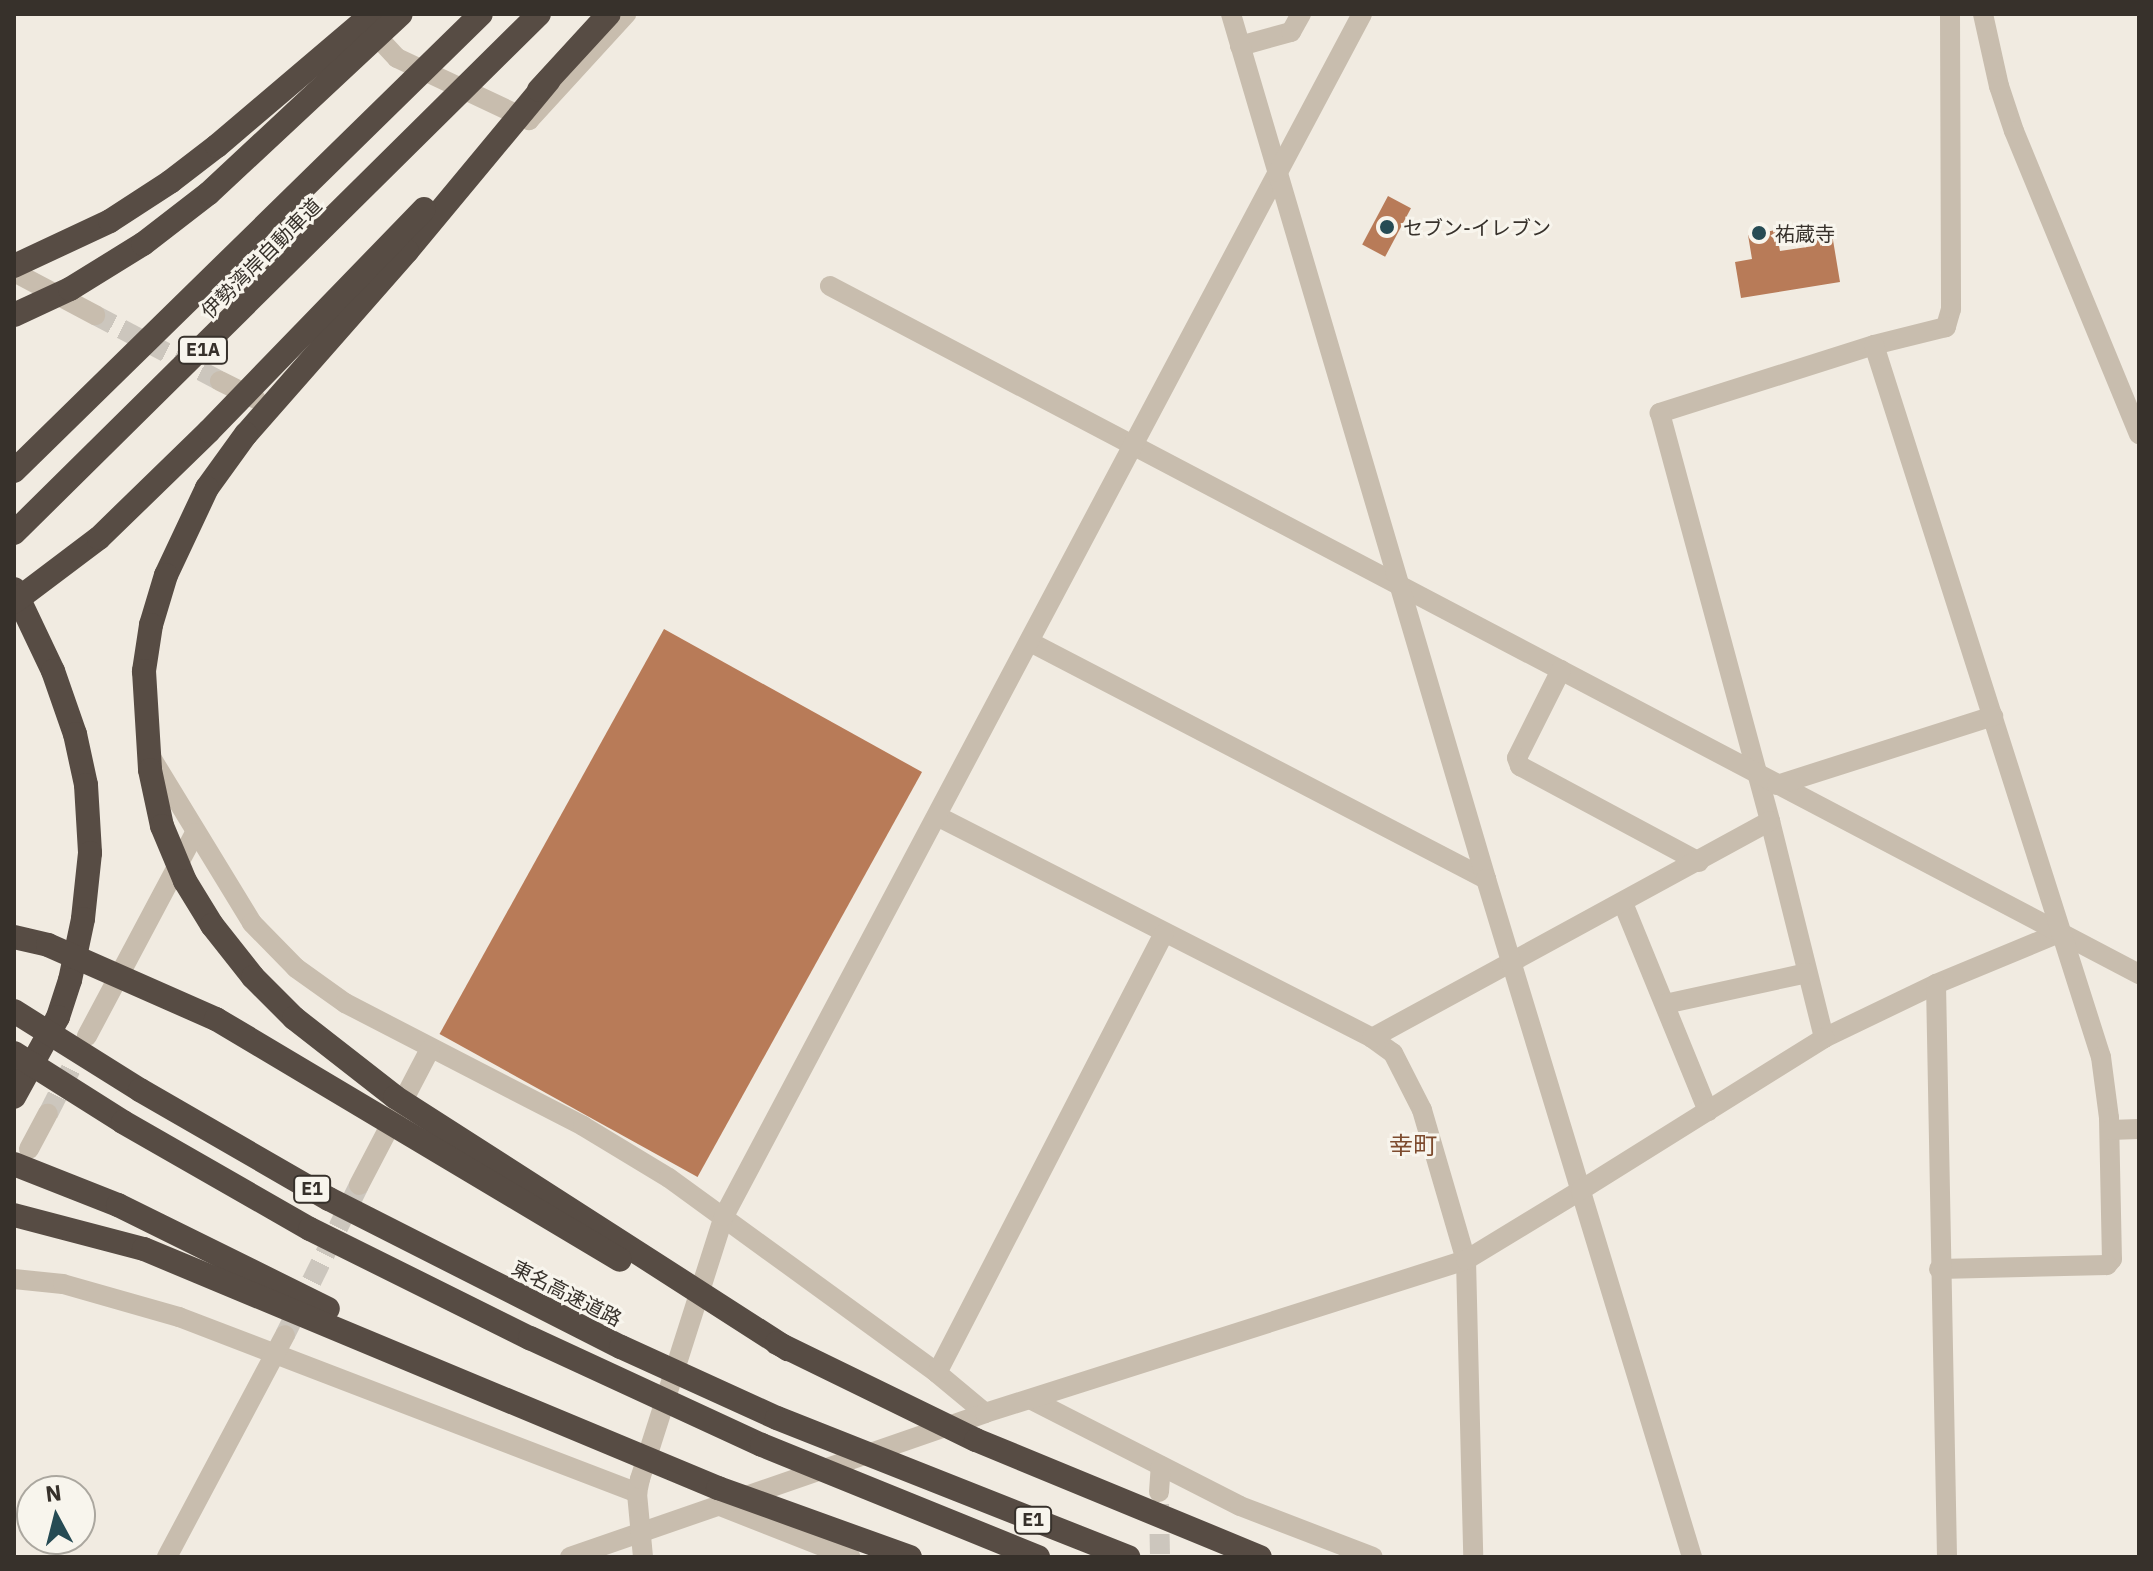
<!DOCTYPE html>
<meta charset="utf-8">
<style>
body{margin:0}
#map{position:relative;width:2153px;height:1571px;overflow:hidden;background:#f1ebe1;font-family:"IBM Plex Sans","Noto Sans JP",sans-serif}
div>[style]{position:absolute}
.building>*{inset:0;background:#b87b58;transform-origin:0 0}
.minor-tunnel>*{height:20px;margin-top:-10px;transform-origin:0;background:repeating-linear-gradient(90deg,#ccc6bd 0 20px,transparent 0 30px)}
.minor>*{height:20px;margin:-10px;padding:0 10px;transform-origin:10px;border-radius:10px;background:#c8bdae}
.tertiary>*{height:20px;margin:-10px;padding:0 10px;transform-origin:10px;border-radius:10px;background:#c8bdae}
.motorway>*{height:24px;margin:-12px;padding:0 12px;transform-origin:12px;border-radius:12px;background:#574c44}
.dots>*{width:22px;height:22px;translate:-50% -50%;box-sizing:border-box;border:4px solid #f8f5ed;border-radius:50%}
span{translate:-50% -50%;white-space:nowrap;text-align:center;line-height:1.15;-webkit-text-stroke:6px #f8f5ed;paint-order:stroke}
.shield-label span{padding:2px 6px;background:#f8f5ed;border:2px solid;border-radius:6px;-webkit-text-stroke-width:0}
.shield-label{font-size:18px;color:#37312b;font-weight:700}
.poi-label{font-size:20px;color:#37312b}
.left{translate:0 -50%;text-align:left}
.street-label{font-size:20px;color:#37312b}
.quarter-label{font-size:24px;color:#7d4b2e}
.frame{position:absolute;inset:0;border:16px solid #37312b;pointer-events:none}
.north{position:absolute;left:16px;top:1475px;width:80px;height:80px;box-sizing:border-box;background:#f8f5ed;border:2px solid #aba79f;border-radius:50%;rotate:353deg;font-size:22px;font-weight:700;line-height:32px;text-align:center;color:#37312b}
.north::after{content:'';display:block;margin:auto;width:28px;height:36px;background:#264b54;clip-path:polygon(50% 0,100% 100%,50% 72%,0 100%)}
</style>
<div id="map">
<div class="building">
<i style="left:1388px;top:196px;width:26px;height:55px;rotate:28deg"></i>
<i style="clip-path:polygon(1776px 230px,1780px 251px,1814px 246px,1812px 237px,1832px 234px,1840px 282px,1741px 298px,1735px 262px,1752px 259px,1748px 235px)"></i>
<i style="left:664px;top:629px;width:295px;height:463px;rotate:29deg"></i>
</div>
<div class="minor-tunnel">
<i style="left:95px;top:315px;width:141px;rotate:27.8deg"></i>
<i style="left:48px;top:1114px;width:84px;rotate:-63.1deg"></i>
<i style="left:285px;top:1335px;width:167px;rotate:-63.7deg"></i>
<i style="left:1159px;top:1504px;width:53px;rotate:88.9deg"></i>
</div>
<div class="minor">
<i style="left:1950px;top:14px;width:295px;rotate:89.8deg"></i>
<i style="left:1951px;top:309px;width:19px;rotate:106deg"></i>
<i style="left:1946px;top:327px;width:74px;rotate:166deg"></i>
<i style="left:1874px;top:345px;width:225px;rotate:162.4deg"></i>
<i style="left:1660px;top:413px;width:423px;rotate:74.9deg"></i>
<i style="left:1770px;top:821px;width:224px;rotate:76deg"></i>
<i style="left:1824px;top:1038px;width:124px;rotate:-25.7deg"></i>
<i style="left:1936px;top:984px;width:133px;rotate:-22.5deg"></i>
<i style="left:369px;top:28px;width:41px;rotate:47deg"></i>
<i style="left:397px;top:58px;width:146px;rotate:25.2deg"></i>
<i style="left:1240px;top:46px;width:53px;rotate:-15.4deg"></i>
<i style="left:1291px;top:32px;width:21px;rotate:-61deg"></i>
<i style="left:529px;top:120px;width:144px;rotate:-47.5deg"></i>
<i style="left:14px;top:272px;width:92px;rotate:28deg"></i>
<i style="left:830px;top:286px;width:1479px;rotate:27.73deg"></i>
<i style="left:1874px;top:345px;width:747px;rotate:72.32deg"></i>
<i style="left:2101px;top:1057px;width:62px;rotate:82.5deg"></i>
<i style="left:2109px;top:1118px;width:141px;rotate:88.8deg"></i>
<i style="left:2112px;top:1259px;width:8px;rotate:130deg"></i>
<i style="left:2107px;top:1265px;width:168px;rotate:178.6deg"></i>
<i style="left:220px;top:381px;width:40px;rotate:26.6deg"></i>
<i style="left:1030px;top:642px;width:514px;rotate:27.46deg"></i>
<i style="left:1561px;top:670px;width:98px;rotate:116.6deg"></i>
<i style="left:1517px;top:758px;width:9px;rotate:69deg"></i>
<i style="left:1520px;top:766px;width:203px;rotate:28.2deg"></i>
<i style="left:152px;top:759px;width:192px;rotate:58.6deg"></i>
<i style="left:252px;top:923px;width:63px;rotate:45.6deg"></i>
<i style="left:296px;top:968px;width:60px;rotate:35.5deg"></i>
<i style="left:345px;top:1003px;width:268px;rotate:27.3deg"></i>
<i style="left:583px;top:1126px;width:100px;rotate:31.2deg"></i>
<i style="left:669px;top:1178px;width:331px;rotate:36deg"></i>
<i style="left:937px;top:1373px;width:62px;rotate:39.8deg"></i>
<i style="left:1777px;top:785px;width:227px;rotate:-17.7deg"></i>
<i style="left:937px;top:816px;width:488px;rotate:27deg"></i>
<i style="left:1372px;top:1038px;width:26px;rotate:36deg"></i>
<i style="left:1393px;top:1053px;width:64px;rotate:63deg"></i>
<i style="left:1422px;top:1110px;width:156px;rotate:73.7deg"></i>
<i style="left:1466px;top:1260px;width:297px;rotate:88.6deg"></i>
<i style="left:1623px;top:903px;width:225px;rotate:67.8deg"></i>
<i style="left:1936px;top:984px;width:573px;rotate:88.9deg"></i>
<i style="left:1665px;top:1004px;width:145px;rotate:-12.3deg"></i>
<i style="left:87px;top:1036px;width:230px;rotate:-62deg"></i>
<i style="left:1372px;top:1038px;width:453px;rotate:-28.6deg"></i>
<i style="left:2110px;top:1130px;width:29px;rotate:-2deg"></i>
<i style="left:29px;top:1149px;width:40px;rotate:-62deg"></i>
<i style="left:359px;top:1185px;width:153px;rotate:-62.4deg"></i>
<i style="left:14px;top:1279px;width:49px;rotate:5.8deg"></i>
<i style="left:63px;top:1284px;width:121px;rotate:15.9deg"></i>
<i style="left:179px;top:1317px;width:491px;rotate:21deg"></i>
<i style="left:937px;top:1373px;width:494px;rotate:-62.7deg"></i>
<i style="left:1032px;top:1400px;width:233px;rotate:27deg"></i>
<i style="left:1240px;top:1506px;width:142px;rotate:21deg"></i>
<i style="left:1159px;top:1492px;width:26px;rotate:-86deg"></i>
<i style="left:720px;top:1506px;width:140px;rotate:21.4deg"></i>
<i style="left:167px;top:1557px;width:251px;rotate:-62deg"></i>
<i style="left:570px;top:1557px;width:439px;rotate:-19.1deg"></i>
<i style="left:985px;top:1413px;width:505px;rotate:-17.65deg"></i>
<i style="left:1466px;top:1260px;width:135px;rotate:-31.3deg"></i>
<i style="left:643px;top:1557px;width:64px;rotate:-95.4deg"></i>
<i style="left:637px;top:1493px;width:14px;rotate:-78deg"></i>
<i style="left:640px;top:1479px;width:276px;rotate:-72.3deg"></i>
<i style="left:724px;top:1216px;width:1182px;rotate:-62.05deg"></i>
</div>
<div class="tertiary">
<i style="left:1231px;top:14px;width:902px;rotate:73.57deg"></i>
<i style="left:1486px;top:879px;width:709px;rotate:73.1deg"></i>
<i style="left:1983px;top:14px;width:74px;rotate:77.5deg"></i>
<i style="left:1999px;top:86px;width:47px;rotate:71.6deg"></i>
<i style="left:2014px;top:131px;width:328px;rotate:67.6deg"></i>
<i style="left:1278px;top:172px;width:179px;rotate:-62deg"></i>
<i style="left:1581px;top:1190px;width:287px;rotate:-32deg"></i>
</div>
<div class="motorway">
<i style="left:549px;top:80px;width:222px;rotate:129.7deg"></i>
<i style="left:407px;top:251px;width:244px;rotate:131.3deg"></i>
<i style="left:246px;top:434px;width:67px;rotate:125.8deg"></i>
<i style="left:207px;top:488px;width:96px;rotate:115.2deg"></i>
<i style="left:166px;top:575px;width:52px;rotate:106.7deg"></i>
<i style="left:151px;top:625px;width:47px;rotate:98.7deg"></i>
<i style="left:144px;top:671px;width:99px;rotate:86.5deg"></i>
<i style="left:150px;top:770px;width:57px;rotate:77.9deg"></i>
<i style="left:162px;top:826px;width:60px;rotate:67.3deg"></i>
<i style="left:185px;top:881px;width:52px;rotate:58.5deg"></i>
<i style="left:212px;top:925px;width:66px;rotate:51.7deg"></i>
<i style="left:253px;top:977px;width:58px;rotate:45deg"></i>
<i style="left:294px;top:1018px;width:128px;rotate:38deg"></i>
<i style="left:395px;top:1097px;width:467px;rotate:32.7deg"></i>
<i style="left:539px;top:90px;width:103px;rotate:-47.4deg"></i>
<i style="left:14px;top:266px;width:106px;rotate:-25.1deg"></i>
<i style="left:110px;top:221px;width:72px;rotate:-33deg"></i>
<i style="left:170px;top:182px;width:59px;rotate:-37.5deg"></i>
<i style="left:217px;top:146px;width:204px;rotate:-40.4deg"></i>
<i style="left:14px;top:315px;width:62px;rotate:-24.9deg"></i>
<i style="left:70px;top:289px;width:86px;rotate:-31.7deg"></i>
<i style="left:143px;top:244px;width:83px;rotate:-37.7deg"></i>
<i style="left:209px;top:193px;width:262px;rotate:-43deg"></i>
<i style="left:14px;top:471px;width:653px;rotate:-44.38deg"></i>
<i style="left:14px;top:533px;width:738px;rotate:-44.67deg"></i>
<i style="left:14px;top:589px;width:91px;rotate:64.6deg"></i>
<i style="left:53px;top:671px;width:67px;rotate:70.8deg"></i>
<i style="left:75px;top:734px;width:52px;rotate:77.8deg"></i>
<i style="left:86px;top:785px;width:68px;rotate:86.6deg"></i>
<i style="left:90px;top:853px;width:66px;rotate:96.1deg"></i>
<i style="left:83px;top:919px;width:62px;rotate:102deg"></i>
<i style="left:70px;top:980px;width:39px;rotate:108deg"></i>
<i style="left:58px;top:1017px;width:91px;rotate:118.8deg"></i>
<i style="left:14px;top:602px;width:106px;rotate:-37deg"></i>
<i style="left:99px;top:538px;width:153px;rotate:-44.2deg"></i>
<i style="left:209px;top:431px;width:309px;rotate:-45.9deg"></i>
<i style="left:14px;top:937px;width:35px;rotate:13deg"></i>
<i style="left:48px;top:945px;width:184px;rotate:23.8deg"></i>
<i style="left:216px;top:1019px;width:470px;rotate:30.8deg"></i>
<i style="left:14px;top:1011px;width:149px;rotate:32.1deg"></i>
<i style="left:140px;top:1090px;width:218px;rotate:30deg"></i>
<i style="left:329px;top:1199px;width:327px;rotate:26.9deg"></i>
<i style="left:621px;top:1347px;width:171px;rotate:24.5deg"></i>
<i style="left:777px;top:1418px;width:378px;rotate:21.6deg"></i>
<i style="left:14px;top:1053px;width:129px;rotate:32.3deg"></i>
<i style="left:123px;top:1122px;width:215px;rotate:29.8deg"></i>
<i style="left:310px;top:1229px;width:246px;rotate:26.4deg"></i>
<i style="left:530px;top:1338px;width:255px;rotate:24.8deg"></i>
<i style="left:762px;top:1445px;width:298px;rotate:22.1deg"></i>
<i style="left:14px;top:1164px;width:112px;rotate:21.5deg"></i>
<i style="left:118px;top:1205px;width:234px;rotate:26.3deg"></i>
<i style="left:14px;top:1215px;width:134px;rotate:14.7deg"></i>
<i style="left:144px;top:1249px;width:622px;rotate:22.61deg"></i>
<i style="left:718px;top:1488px;width:204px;rotate:19.8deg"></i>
<i style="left:777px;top:1343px;width:221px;rotate:26deg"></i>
<i style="left:976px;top:1440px;width:307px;rotate:22.4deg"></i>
</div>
<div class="dots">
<i style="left:1387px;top:227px;background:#264b54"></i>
<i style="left:1759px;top:233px;background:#264b54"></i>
</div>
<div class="shield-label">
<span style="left:203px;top:350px">E1A</span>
<span style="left:312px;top:1189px">E1</span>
<span style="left:1033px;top:1520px">E1</span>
</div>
<div class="poi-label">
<span class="left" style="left:1403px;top:227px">セブン-イレブン</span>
<span class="left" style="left:1775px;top:233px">祐蔵寺</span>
</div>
<div class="street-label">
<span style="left:261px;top:258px;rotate:-45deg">伊勢湾岸自動車道</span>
<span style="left:567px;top:1293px;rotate:27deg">東名高速道路</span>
</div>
<div class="quarter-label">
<span style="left:1413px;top:1146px">幸町</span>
</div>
<div class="frame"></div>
<div class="north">N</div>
</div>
